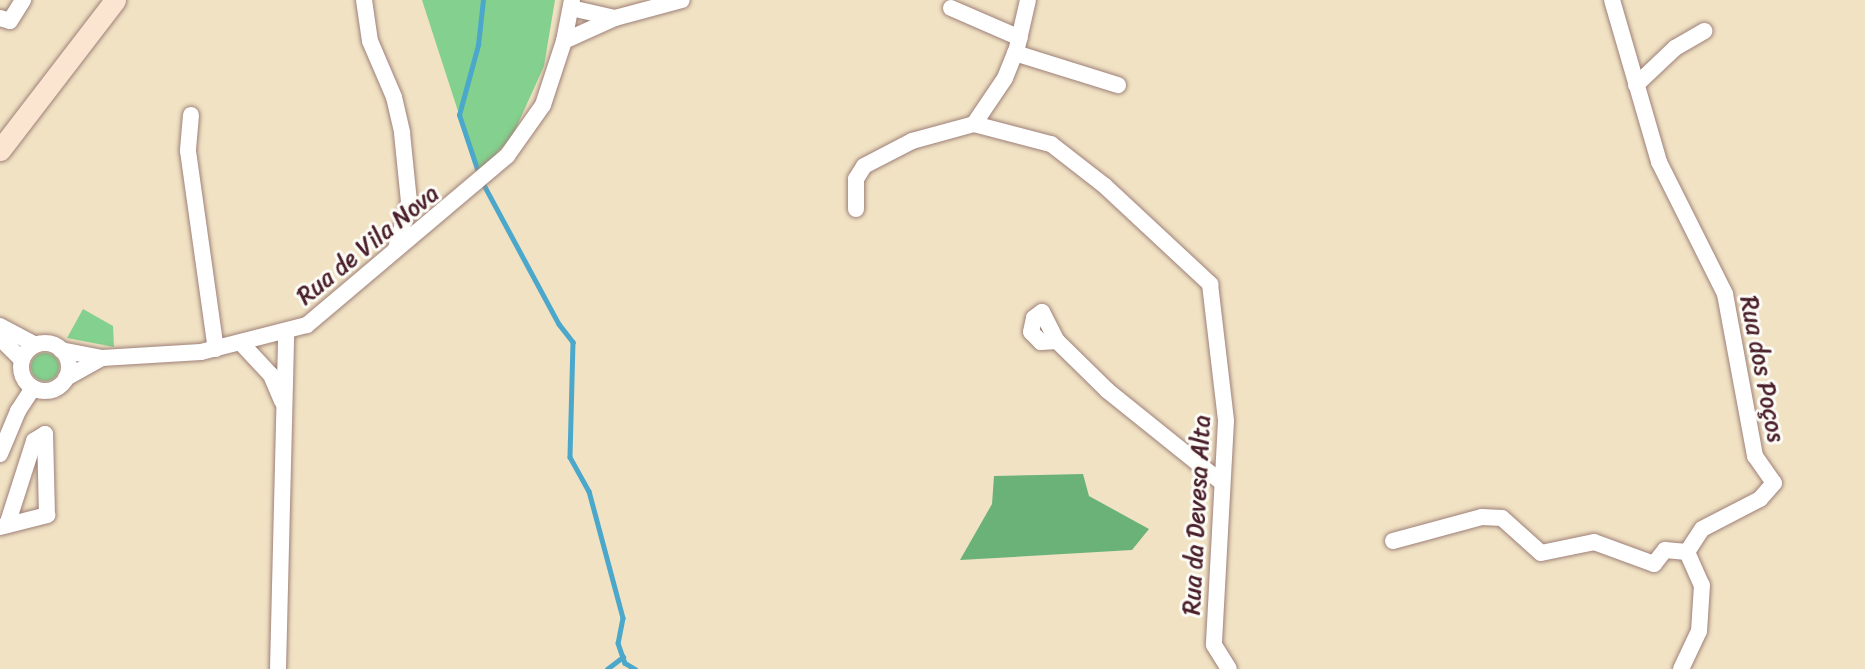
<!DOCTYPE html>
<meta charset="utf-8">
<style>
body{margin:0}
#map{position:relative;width:1865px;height:669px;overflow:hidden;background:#f1e2c4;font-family:Sriracha,sans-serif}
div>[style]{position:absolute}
.green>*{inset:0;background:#84d08e}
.round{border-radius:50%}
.forest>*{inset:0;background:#6bb279}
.stream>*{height:4.5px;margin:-2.25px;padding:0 2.25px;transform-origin:2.25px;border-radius:2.25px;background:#4ba8ca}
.roads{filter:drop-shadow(0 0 2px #9e8078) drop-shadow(0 0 2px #9e8078)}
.minor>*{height:16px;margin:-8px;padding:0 8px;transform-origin:8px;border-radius:8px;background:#fff}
.minor>.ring{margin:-8px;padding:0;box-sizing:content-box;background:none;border:16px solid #fff;border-radius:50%}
.secondary>*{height:21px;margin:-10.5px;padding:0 10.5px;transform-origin:10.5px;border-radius:10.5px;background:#fce5d0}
span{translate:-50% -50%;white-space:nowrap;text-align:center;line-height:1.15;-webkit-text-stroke:6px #fdfcf7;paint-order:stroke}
.street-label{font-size:24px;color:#4a1f2b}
</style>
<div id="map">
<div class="green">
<i style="clip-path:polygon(422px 0,555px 0,544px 66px,512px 137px,478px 173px)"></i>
<i style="clip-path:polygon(83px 309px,113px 326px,114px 347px,67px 338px)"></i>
<i class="round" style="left:31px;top:353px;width:28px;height:28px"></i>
</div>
<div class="forest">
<i style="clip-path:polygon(1083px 474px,1089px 496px,1149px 529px,1132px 550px,960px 560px,992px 504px,994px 476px)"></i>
</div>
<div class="stream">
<i style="left:479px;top:175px;width:63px;rotate:-108.4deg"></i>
<i style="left:459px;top:115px;width:73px;rotate:-74.8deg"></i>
<i style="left:478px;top:45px;width:45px;rotate:-83.7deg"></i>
<i style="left:483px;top:183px;width:160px;rotate:61.7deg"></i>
<i style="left:559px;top:324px;width:23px;rotate:52deg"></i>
<i style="left:573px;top:342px;width:115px;rotate:91.5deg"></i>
<i style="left:570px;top:457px;width:39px;rotate:61deg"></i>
<i style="left:589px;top:491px;width:131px;rotate:75deg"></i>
<i style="left:623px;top:618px;width:25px;rotate:101deg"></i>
<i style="left:618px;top:643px;width:21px;rotate:71deg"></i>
<i style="left:625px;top:663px;width:12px;rotate:31deg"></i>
<i style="left:607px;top:669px;width:20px;rotate:-37deg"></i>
</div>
<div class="roads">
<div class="minor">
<i style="left:364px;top:0;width:41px;rotate:81.7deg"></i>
<i style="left:370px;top:41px;width:61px;rotate:66.8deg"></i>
<i style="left:394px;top:97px;width:37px;rotate:77deg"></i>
<i style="left:402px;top:133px;width:69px;rotate:84.2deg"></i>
<i style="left:409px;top:202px;width:49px;rotate:105.5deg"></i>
<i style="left:1612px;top:0;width:169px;rotate:73.8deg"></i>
<i style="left:1659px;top:162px;width:148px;rotate:63.4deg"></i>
<i style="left:1725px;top:294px;width:165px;rotate:79.5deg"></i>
<i style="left:1755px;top:456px;width:33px;rotate:55deg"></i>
<i style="left:1774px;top:483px;width:21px;rotate:131deg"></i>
<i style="left:1760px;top:499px;width:65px;rotate:152.7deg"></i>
<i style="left:1702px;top:529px;width:27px;rotate:123deg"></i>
<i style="left:1687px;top:552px;width:36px;rotate:66deg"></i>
<i style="left:1702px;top:585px;width:46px;rotate:93.7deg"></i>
<i style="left:1699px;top:631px;width:42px;rotate:115.3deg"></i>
<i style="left:571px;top:8px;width:45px;rotate:12.8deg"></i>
<i style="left:951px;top:8px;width:75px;rotate:23.5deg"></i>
<i style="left:0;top:18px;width:10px;rotate:17deg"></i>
<i style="left:10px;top:21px;width:25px;rotate:-58deg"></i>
<i style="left:564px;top:41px;width:56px;rotate:-24.3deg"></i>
<i style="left:615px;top:18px;width:69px;rotate:-15deg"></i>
<i style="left:1015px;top:53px;width:108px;rotate:17.3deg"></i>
<i style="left:1636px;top:85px;width:54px;rotate:-43.5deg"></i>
<i style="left:1675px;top:48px;width:34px;rotate:-30deg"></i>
<i style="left:191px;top:115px;width:36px;rotate:95deg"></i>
<i style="left:188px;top:151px;width:200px;rotate:82deg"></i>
<i style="left:974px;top:124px;width:80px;rotate:14.6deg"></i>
<i style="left:1051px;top:144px;width:68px;rotate:37.9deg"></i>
<i style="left:1105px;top:186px;width:144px;rotate:43deg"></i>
<i style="left:1210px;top:284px;width:138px;rotate:83.3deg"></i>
<i style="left:1226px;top:421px;width:224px;rotate:93.1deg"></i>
<i style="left:1214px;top:645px;width:28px;rotate:58deg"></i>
<i style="left:974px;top:124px;width:55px;rotate:-56deg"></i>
<i style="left:1005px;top:78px;width:32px;rotate:-68deg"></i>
<i style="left:1017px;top:48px;width:49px;rotate:-77.1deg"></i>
<i style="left:856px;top:209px;width:30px;rotate:-90deg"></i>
<i style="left:856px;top:179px;width:15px;rotate:-58deg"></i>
<i style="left:864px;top:166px;width:54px;rotate:-27.5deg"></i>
<i style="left:912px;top:141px;width:64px;rotate:-15.3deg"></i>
<i style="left:0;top:326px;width:40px;rotate:28deg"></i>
<i style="left:0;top:338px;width:31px;rotate:45deg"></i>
<i style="left:1057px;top:341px;width:16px;rotate:176deg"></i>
<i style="left:1041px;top:342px;width:14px;rotate:-135deg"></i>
<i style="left:1031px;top:332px;width:14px;rotate:-78deg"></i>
<i style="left:1034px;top:318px;width:10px;rotate:-37deg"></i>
<i style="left:1042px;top:312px;width:33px;rotate:63deg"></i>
<i style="left:1057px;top:341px;width:71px;rotate:44.4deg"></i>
<i style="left:1108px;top:391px;width:145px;rotate:38.8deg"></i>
<i class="ring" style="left:21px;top:343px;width:32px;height:32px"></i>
<i style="left:242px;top:344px;width:42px;rotate:46.9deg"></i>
<i style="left:271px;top:375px;width:28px;rotate:67deg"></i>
<i style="left:61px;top:350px;width:42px;rotate:11deg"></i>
<i style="left:102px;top:358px;width:99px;rotate:-3.5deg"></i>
<i style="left:201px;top:352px;width:109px;rotate:-14.3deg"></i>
<i style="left:307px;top:325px;width:262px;rotate:-40.2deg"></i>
<i style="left:507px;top:156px;width:62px;rotate:-54.8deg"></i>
<i style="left:543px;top:105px;width:67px;rotate:-71.8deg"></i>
<i style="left:564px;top:41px;width:42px;rotate:-79deg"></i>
<i style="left:66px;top:378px;width:41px;rotate:-29.1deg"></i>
<i style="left:0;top:454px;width:47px;rotate:-67.3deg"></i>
<i style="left:18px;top:411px;width:27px;rotate:-57deg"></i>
<i style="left:0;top:527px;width:49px;rotate:-14.3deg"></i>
<i style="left:47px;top:515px;width:81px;rotate:-91.4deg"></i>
<i style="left:45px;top:434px;width:13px;rotate:148deg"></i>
<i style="left:34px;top:441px;width:88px;rotate:107.8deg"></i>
<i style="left:1393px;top:541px;width:92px;rotate:-15.1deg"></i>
<i style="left:1482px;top:517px;width:20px;rotate:3deg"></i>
<i style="left:1502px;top:518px;width:52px;rotate:41.9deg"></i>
<i style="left:1541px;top:553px;width:54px;rotate:-11.7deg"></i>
<i style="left:1594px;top:542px;width:64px;rotate:20.1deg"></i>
<i style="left:1654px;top:564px;width:18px;rotate:-52deg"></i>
<i style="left:1665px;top:550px;width:22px;rotate:5deg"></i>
<i style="left:278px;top:669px;width:336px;rotate:-88.6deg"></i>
</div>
<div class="secondary">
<i style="left:0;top:150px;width:189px;rotate:-52.5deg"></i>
</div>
</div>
<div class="street-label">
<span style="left:368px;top:245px;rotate:-39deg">Rua de Vila Nova</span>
<span style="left:1762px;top:369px;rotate:79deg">Rua dos Poços</span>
<span style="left:1197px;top:515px;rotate:-87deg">Rua da Devesa Alta</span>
</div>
</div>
